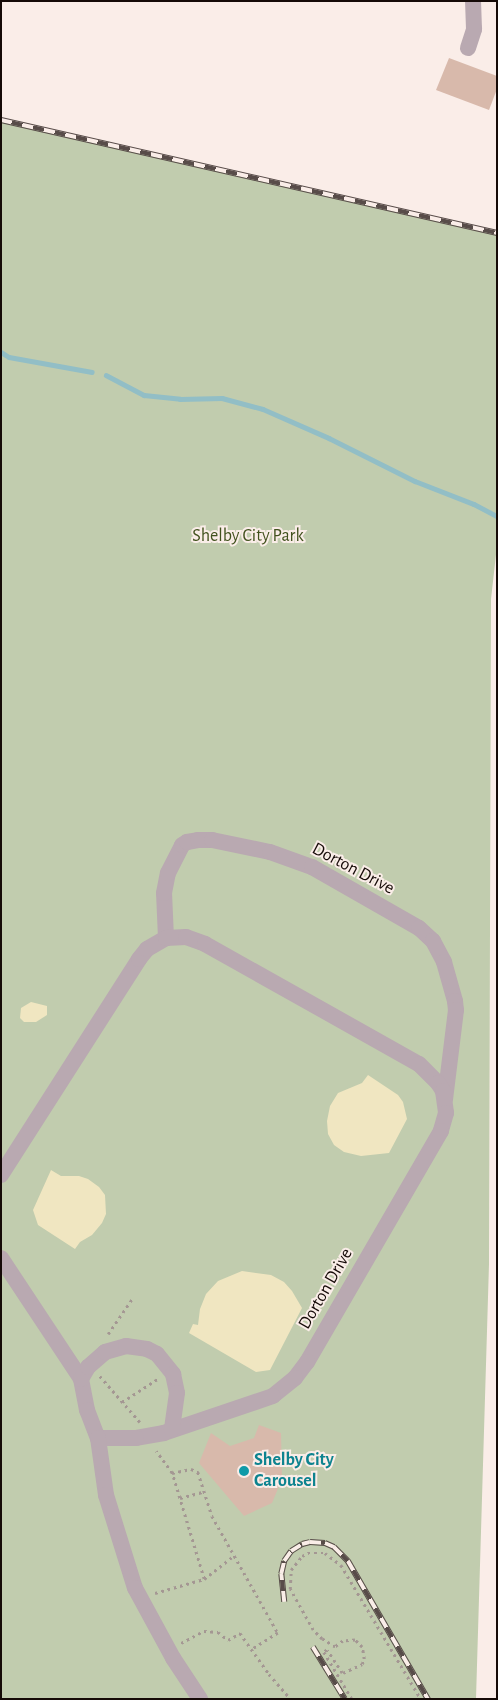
<!DOCTYPE html>
<style>
body{margin:0}
#map{position:relative;width:498px;height:1700px;overflow:hidden;background:#faede8;font-family:"Alegreya Sans",sans-serif}
div>[style]{position:absolute}
.green>*{inset:0;background:#c1ccae}
.sand>*{inset:0;background:#f0e6c1}
.stream>*{height:4.5px;margin:-2.25px;padding:0 2.25px;transform-origin:2.25px;border-radius:2.25px;background:#92bec6}
.building>*{inset:0;background:#d8b9ab}
.path>*{height:2.5px;margin-top:-1.25px;transform-origin:0;background:repeating-linear-gradient(90deg,#a49793 0 2.5px,transparent 0 6.5px)}
.minor>*{height:16px;margin:-8px;padding:0 8px;transform-origin:8px;border-radius:8px;background:#b9a9b1}
.rail>*{height:5.5px;margin-top:-2.75px;transform-origin:0;background:repeating-linear-gradient(90deg,#faede8 0 11px,#584c49 0 22px);box-sizing:border-box;border-block:1px solid #584c49}
.dots>*{width:14px;height:14px;translate:-50% -50%;box-sizing:border-box;border:2px solid #faede8;border-radius:50%}
span{translate:-50% -50%;white-space:nowrap;text-align:center;line-height:1.15;-webkit-text-stroke:4px #faede8;paint-order:stroke}
.park-label{font-size:18px;color:#41511d}
.street-label{font-size:18px;color:#150a07}
.culture-label{font-size:18px;color:#0d838f;font-weight:700}
.left{translate:0 -50%;text-align:left}
.frame{position:absolute;inset:0;border:2px solid #150a07;pointer-events:none}
</style>
<div id="map">
<div class="green">
<i style="clip-path:polygon(1px 120px,497px 233px,497px 546px,491px 599px,489px 1264px,476px 1699px,1px 1699px)"></i>
</div>
<div class="sand">
<i style="clip-path:polygon(31px 1002px,47px 1006px,47px 1015px,36px 1022px,24px 1022px,20px 1018px,21px 1008px)"></i>
<i style="clip-path:polygon(368px 1075px,398px 1095px,403px 1102px,407px 1119px,389px 1153px,361px 1156px,344px 1152px,334px 1145px,328px 1134px,327px 1121px,330px 1106px,338px 1093px,362px 1083px)"></i>
<i style="clip-path:polygon(51px 1170px,61px 1176px,79px 1176px,88px 1179px,99px 1187px,105px 1195px,106px 1214px,102px 1223px,92px 1235px,80px 1242px,75px 1249px,38px 1225px,33px 1210px)"></i>
<i style="clip-path:polygon(242px 1271px,271px 1275px,284px 1282px,292px 1291px,302px 1308px,270px 1370px,256px 1372px,189px 1333px,193px 1324px,198px 1325px,200px 1309px,206px 1294px,218px 1281px)"></i>
</div>
<div class="stream">
<i style="left:1px;top:352px;width:9px;rotate:32deg"></i>
<i style="left:9px;top:357px;width:84px;rotate:10.2deg"></i>
<i style="left:106px;top:375px;width:43px;rotate:27.8deg"></i>
<i style="left:144px;top:395px;width:36px;rotate:6deg"></i>
<i style="left:180px;top:399px;width:42px;rotate:-1.4deg"></i>
<i style="left:222px;top:398px;width:42px;rotate:15deg"></i>
<i style="left:263px;top:409px;width:72px;rotate:23.7deg"></i>
<i style="left:329px;top:438px;width:96px;rotate:26.6deg"></i>
<i style="left:415px;top:481px;width:63px;rotate:21.3deg"></i>
<i style="left:474px;top:504px;width:26px;rotate:28deg"></i>
</div>
<div class="building">
<i style="clip-path:polygon(449px 58px,497px 76px,497px 89px,489px 110px,436px 90px)"></i>
<i style="clip-path:polygon(259px 1425px,281px 1433px,282px 1479px,272px 1503px,244px 1516px,199px 1463px,211px 1433px,230px 1446px,254px 1438px)"></i>
</div>
<div class="path">
<i style="left:108px;top:1334px;width:42px;rotate:-55.6deg"></i>
<i style="left:100px;top:1376px;width:61px;rotate:49deg"></i>
<i style="left:122px;top:1402px;width:44px;rotate:-33deg"></i>
<i style="left:172px;top:1473px;width:19px;rotate:-12deg"></i>
<i style="left:191px;top:1469px;width:8px;rotate:23deg"></i>
<i style="left:198px;top:1472px;width:46px;rotate:72.3deg"></i>
<i style="left:212px;top:1516px;width:134px;rotate:60.6deg"></i>
<i style="left:278px;top:1633px;width:32px;rotate:148deg"></i>
<i style="left:180px;top:1498px;width:24px;rotate:-15deg"></i>
<i style="left:204px;top:1579px;width:37px;rotate:-38deg"></i>
<i style="left:155px;top:1593px;width:51px;rotate:-15.9deg"></i>
<i style="left:204px;top:1579px;width:111px;rotate:-106.8deg"></i>
<i style="left:172px;top:1473px;width:27px;rotate:-126deg"></i>
<i style="left:181px;top:1643px;width:26px;rotate:-28deg"></i>
<i style="left:204px;top:1631px;width:14px;rotate:4deg"></i>
<i style="left:218px;top:1632px;width:13px;rotate:39deg"></i>
<i style="left:228px;top:1640px;width:14px;rotate:-30deg"></i>
<i style="left:240px;top:1633px;width:50px;rotate:54.7deg"></i>
<i style="left:269px;top:1674px;width:33px;rotate:49deg"></i>
<i style="left:342px;top:1673px;width:27px;rotate:-123deg"></i>
<i style="left:327px;top:1650px;width:4px;rotate:146deg"></i>
<i style="left:324px;top:1652px;width:55px;rotate:59.2deg"></i>
<i style="left:343px;top:1673px;width:21px;rotate:-25deg"></i>
<i style="left:362px;top:1664px;width:5px;rotate:-68deg"></i>
<i style="left:364px;top:1659px;width:12px;rotate:-99deg"></i>
<i style="left:362px;top:1647px;width:10px;rotate:-135deg"></i>
<i style="left:355px;top:1640px;width:12px;rotate:175deg"></i>
<i style="left:343px;top:1641px;width:10px;rotate:143deg"></i>
<i style="left:335px;top:1647px;width:15px;rotate:-148deg"></i>
<i style="left:322px;top:1639px;width:13px;rotate:-135deg"></i>
<i style="left:313px;top:1630px;width:47px;rotate:-119.3deg"></i>
<i style="left:290px;top:1589px;width:19px;rotate:-87deg"></i>
<i style="left:291px;top:1570px;width:18px;rotate:-52deg"></i>
<i style="left:302px;top:1556px;width:7px;rotate:-27deg"></i>
<i style="left:308px;top:1553px;width:17px"></i>
<i style="left:325px;top:1553px;width:20px;rotate:37deg"></i>
<i style="left:341px;top:1565px;width:156px;rotate:59.2deg"></i>
</div>
<div class="minor">
<i style="left:468px;top:48px;width:20px;rotate:-72deg"></i>
<i style="left:474px;top:29px;width:28px;rotate:-92deg"></i>
<i style="left:166px;top:938px;width:45px;rotate:-92.5deg"></i>
<i style="left:164px;top:893px;width:20px;rotate:-79deg"></i>
<i style="left:168px;top:873px;width:31px;rotate:-63deg"></i>
<i style="left:182px;top:845px;width:6px;rotate:-31deg"></i>
<i style="left:187px;top:842px;width:11px;rotate:-10deg"></i>
<i style="left:198px;top:840px;width:14px"></i>
<i style="left:212px;top:840px;width:59px;rotate:11.7deg"></i>
<i style="left:270px;top:852px;width:45px;rotate:19.7deg"></i>
<i style="left:312px;top:867px;width:123px;rotate:29.7deg"></i>
<i style="left:419px;top:928px;width:19px;rotate:43deg"></i>
<i style="left:433px;top:941px;width:24px;rotate:62deg"></i>
<i style="left:444px;top:962px;width:41px;rotate:74.2deg"></i>
<i style="left:455px;top:1001px;width:9px;rotate:84deg"></i>
<i style="left:456px;top:1010px;width:90px;rotate:97deg"></i>
<i style="left:1px;top:1175px;width:256px;rotate:-57.4deg"></i>
<i style="left:139px;top:959px;width:13px;rotate:-51deg"></i>
<i style="left:147px;top:949px;width:22px;rotate:-30deg"></i>
<i style="left:166px;top:938px;width:20px;rotate:-3deg"></i>
<i style="left:186px;top:937px;width:20px;rotate:20deg"></i>
<i style="left:205px;top:944px;width:245px;rotate:29.3deg"></i>
<i style="left:419px;top:1064px;width:27px;rotate:45deg"></i>
<i style="left:438px;top:1083px;width:9px;rotate:58deg"></i>
<i style="left:443px;top:1091px;width:22px;rotate:82deg"></i>
<i style="left:446px;top:1113px;width:19px;rotate:106deg"></i>
<i style="left:441px;top:1131px;width:267px;rotate:120.1deg"></i>
<i style="left:307px;top:1362px;width:20px;rotate:127deg"></i>
<i style="left:295px;top:1378px;width:28px;rotate:141deg"></i>
<i style="left:273px;top:1396px;width:115px;rotate:161.3deg"></i>
<i style="left:164px;top:1433px;width:28px;rotate:170deg"></i>
<i style="left:136px;top:1438px;width:38px;rotate:180deg"></i>
<i style="left:1px;top:1258px;width:145px;rotate:56.5deg"></i>
<i style="left:81px;top:1379px;width:32px;rotate:79deg"></i>
<i style="left:87px;top:1410px;width:30px;rotate:69deg"></i>
<i style="left:98px;top:1438px;width:58px;rotate:82deg"></i>
<i style="left:106px;top:1495px;width:97px;rotate:72.7deg"></i>
<i style="left:135px;top:1588px;width:80px;rotate:61.5deg"></i>
<i style="left:173px;top:1658px;width:49px;rotate:56.6deg"></i>
<i style="left:81px;top:1379px;width:14px;rotate:-60deg"></i>
<i style="left:88px;top:1367px;width:23px;rotate:-41deg"></i>
<i style="left:105px;top:1352px;width:22px;rotate:-16deg"></i>
<i style="left:126px;top:1346px;width:21px;rotate:8deg"></i>
<i style="left:147px;top:1349px;width:11px;rotate:27deg"></i>
<i style="left:157px;top:1354px;width:26px;rotate:51deg"></i>
<i style="left:173px;top:1374px;width:19px;rotate:78deg"></i>
<i style="left:177px;top:1393px;width:37px;rotate:98deg"></i>
</div>
<div class="rail">
<i style="left:1px;top:120px;width:509px;rotate:12.83deg"></i>
<i style="left:284px;top:1602px;width:28px;rotate:-96deg"></i>
<i style="left:281px;top:1574px;width:13px;rotate:-77deg"></i>
<i style="left:284px;top:1561px;width:12px;rotate:-55deg"></i>
<i style="left:291px;top:1551px;width:13px;rotate:-32deg"></i>
<i style="left:302px;top:1544px;width:8px;rotate:-14deg"></i>
<i style="left:310px;top:1542px;width:15px;rotate:4deg"></i>
<i style="left:325px;top:1543px;width:10px;rotate:24deg"></i>
<i style="left:334px;top:1547px;width:20px;rotate:45deg"></i>
<i style="left:348px;top:1561px;width:160px;rotate:59.9deg"></i>
<i style="left:313px;top:1647px;width:61px;rotate:58.4deg"></i>
</div>
<div class="dots">
<i style="left:244px;top:1471px;background:#0f9aa8"></i>
</div>
<div class="park-label">
<span style="left:248px;top:536px">Shelby City Park</span>
</div>
<div class="street-label">
<span style="left:353px;top:869px;rotate:28deg">Dorton Drive</span>
<span style="left:326px;top:1289px;rotate:-60deg">Dorton Drive</span>
</div>
<div class="culture-label">
<span class="left" style="left:254px;top:1471px">Shelby City<br>Carousel</span>
</div>
<div class="frame"></div>
</div>
